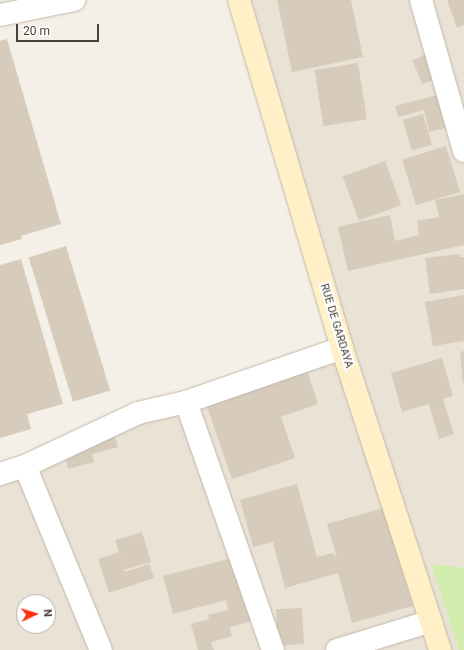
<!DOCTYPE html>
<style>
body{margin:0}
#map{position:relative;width:464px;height:650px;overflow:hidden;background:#f5f0e7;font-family:Roboto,sans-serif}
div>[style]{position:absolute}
.residential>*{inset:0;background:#e9e2d5}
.green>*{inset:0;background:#d2ecad}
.building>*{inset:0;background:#d7ccbc;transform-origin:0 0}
.roads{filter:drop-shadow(0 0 1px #c1b8a9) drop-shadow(0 0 1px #c1b8a9)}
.street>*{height:22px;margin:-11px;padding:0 11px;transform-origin:11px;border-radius:11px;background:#fff}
.secondary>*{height:22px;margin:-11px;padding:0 11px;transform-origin:11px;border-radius:11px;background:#fff0c7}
span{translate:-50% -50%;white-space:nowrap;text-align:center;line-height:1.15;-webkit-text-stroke:4px #fff;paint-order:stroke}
.street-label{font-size:11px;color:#494035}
.north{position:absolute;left:16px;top:594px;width:40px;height:40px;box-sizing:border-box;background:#fff;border:1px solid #b6b3ae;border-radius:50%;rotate:86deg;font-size:11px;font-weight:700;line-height:16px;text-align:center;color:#494035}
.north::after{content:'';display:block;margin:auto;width:14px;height:18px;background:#ff3014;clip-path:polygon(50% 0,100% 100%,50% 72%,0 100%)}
.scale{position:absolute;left:16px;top:24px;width:83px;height:18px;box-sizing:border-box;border:2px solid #494035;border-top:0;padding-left:5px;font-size:12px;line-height:14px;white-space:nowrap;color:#494035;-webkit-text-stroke:3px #fff;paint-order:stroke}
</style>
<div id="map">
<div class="residential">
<i style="clip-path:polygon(evenodd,232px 0,464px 0,464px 650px,0 650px,0 474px,342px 348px,232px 0,24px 602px,48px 602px,48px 626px,24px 626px,24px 602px)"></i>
</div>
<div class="green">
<i style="clip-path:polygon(431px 564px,464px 568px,464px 650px,459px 650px)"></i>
</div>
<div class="building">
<i style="clip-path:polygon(277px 0,351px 0,363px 57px,292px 72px)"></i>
<i style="clip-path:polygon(447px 0,464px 0,464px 25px,457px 28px)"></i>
<i style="clip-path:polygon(7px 39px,61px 224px,21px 236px,22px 239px,0 245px,0 41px)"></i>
<i style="left:427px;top:54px;width:26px;height:16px;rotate:67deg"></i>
<i style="left:358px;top:63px;width:57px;height:44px;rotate:81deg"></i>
<i style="clip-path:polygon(441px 94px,449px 127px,429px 132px,424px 110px,398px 117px,395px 106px)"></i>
<i style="left:423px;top:114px;width:32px;height:21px;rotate:74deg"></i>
<i style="left:446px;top:146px;width:48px;height:46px;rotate:73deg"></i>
<i style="left:385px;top:161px;width:47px;height:45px;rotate:70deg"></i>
<i style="clip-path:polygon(464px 194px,464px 245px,348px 271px,338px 227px,390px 215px,395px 241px,419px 235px,417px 221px,439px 217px,435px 200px)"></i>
<i style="left:66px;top:246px;width:151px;height:39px;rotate:73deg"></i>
<i style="clip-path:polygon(460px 254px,460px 257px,464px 257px,464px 289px,430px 294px,425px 258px)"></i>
<i style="clip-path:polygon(21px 259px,63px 404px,27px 414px,31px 429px,0 438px,0 265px)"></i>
<i style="clip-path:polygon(464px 295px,464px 341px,433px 346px,425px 302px)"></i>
<i style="clip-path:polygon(464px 351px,464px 383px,463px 383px,460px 352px)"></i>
<i style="clip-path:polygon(442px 358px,453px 396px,443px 399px,454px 434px,439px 439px,429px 404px,402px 412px,391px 373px)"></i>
<i style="clip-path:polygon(307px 370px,318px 404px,281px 417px,295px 458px,232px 479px,206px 404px)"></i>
<i style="clip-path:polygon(114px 434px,118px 447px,92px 454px,94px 462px,68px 469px,63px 448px)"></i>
<i style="clip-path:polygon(297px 484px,317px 557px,333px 553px,337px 558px,327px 524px,383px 508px,413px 606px,352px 623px,338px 573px,285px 588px,273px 542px,253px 547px,240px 500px)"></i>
<i style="left:142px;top:532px;width:31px;height:28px;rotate:73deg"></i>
<i style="clip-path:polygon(119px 552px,125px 572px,149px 564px,154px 578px,109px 593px,98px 559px)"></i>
<i style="clip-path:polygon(236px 557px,252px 621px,230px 627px,232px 636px,211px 642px,214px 650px,198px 650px,191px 624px,209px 619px,208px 615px,228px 610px,226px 600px,173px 614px,163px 576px)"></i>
<i style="left:302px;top:608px;width:36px;height:26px;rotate:87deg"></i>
</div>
<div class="roads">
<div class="street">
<i style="left:421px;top:0;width:157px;rotate:74.1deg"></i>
<i style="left:0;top:15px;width:76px;rotate:-11.5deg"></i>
<i style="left:186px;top:402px;width:263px;rotate:70.7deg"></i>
<i style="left:25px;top:466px;width:199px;rotate:67.6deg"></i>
<i style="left:0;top:474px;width:26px;rotate:-18deg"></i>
<i style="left:25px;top:466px;width:125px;rotate:-25.1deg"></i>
<i style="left:138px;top:413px;width:49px;rotate:-12.9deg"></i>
<i style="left:186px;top:402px;width:165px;rotate:-19.1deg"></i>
<i style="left:337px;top:650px;width:98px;rotate:-17.1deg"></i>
</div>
<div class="secondary">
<i style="left:239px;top:0;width:363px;rotate:73.5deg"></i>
<i style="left:342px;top:348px;width:318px;rotate:72deg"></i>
</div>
</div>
<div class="street-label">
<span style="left:336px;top:326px;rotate:73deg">RUE DE GARDAYA</span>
</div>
<div class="north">N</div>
<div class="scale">20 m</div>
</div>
